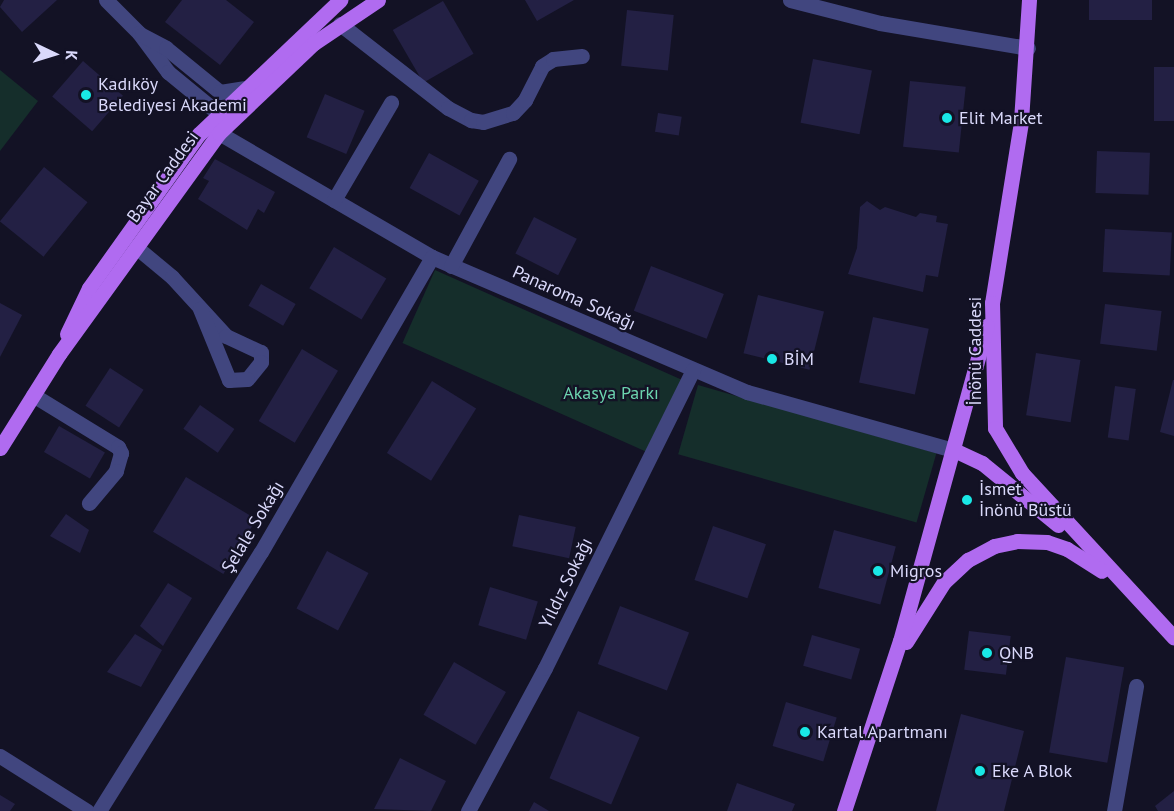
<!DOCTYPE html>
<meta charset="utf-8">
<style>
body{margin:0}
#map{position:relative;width:1174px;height:811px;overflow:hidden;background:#131225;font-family:"PT Sans",sans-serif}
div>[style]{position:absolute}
.green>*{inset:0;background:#152e2b;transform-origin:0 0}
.building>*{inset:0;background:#232044;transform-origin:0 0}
.minor>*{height:15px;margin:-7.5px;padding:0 7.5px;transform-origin:7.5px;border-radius:7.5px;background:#41467f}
.major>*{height:15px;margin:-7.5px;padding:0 7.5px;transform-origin:7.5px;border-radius:7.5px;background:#b06bf0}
.dots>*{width:16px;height:16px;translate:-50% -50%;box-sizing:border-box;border:3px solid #131225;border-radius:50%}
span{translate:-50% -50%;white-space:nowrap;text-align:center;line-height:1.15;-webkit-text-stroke:4.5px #131225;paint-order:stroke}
.poi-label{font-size:18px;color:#dad9fb}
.left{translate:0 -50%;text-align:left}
.street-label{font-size:18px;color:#dad9fb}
.park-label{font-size:18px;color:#6cd4af}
.north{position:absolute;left:24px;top:24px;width:60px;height:60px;-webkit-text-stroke:4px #131225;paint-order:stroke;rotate:94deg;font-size:16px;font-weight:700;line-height:24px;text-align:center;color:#dad9fb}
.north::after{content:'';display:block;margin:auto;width:21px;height:27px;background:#dad9fb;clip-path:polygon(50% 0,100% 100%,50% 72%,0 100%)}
</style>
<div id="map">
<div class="green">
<i style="clip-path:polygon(0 70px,38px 101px,0 151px)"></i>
<i style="left:435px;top:270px;width:270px;height:80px;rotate:24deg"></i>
<i style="left:698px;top:385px;width:248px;height:72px;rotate:16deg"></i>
</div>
<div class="building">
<i style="clip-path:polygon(4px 0,57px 0,22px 32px,0 7px)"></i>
<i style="clip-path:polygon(182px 0,226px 0,254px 22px,220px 65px,165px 22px)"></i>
<i style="clip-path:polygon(525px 0,574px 0,537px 21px)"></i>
<i style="left:1089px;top:0;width:63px;height:20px"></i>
<i style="left:443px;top:1px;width:61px;height:58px;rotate:60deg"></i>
<i style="left:627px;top:10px;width:47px;height:56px;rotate:6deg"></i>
<i style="left:813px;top:59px;width:60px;height:65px;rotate:11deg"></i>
<i style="left:83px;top:61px;width:53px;height:47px;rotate:41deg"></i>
<i style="left:1154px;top:67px;width:20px;height:54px"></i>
<i style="left:910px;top:81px;width:56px;height:66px;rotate:6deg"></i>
<i style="left:325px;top:94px;width:43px;height:47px;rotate:23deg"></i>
<i style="left:658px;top:113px;width:24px;height:19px;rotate:9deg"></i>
<i style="left:1097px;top:151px;width:53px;height:42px;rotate:2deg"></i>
<i style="left:429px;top:153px;width:57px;height:40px;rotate:29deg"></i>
<i style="clip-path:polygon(215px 159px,275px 192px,264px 213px,258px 209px,247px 230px,198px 199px,209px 181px,203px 178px)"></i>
<i style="left:44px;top:167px;width:56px;height:70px;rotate:39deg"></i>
<i style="clip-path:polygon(867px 201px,880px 210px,885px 207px,916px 217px,920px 213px,937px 216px,936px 222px,948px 224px,938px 277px,926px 275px,923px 292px,848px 274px,857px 248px,860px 207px)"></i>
<i style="left:534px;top:217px;width:48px;height:41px;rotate:27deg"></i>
<i style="left:1105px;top:229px;width:67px;height:43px;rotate:3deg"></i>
<i style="left:334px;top:247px;width:61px;height:48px;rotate:31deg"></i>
<i style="left:651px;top:266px;width:78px;height:48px;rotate:21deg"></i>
<i style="left:261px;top:284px;width:40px;height:25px;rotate:30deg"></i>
<i style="left:758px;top:295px;width:68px;height:60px;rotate:14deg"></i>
<i style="clip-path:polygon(0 303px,22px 315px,0 357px)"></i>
<i style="left:1105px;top:304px;width:57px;height:40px;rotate:7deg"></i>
<i style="left:873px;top:317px;width:57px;height:67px;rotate:12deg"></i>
<i style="left:302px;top:349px;width:42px;height:84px;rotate:31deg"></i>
<i style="left:1036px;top:353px;width:45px;height:63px;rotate:9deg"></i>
<i style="left:110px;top:368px;width:40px;height:45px;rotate:33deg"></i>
<i style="clip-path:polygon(1173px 380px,1174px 380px,1174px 436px,1160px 432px)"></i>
<i style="left:432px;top:381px;width:52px;height:85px;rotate:32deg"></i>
<i style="left:1115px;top:386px;width:21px;height:52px;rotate:8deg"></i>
<i style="left:200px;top:405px;width:42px;height:29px;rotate:35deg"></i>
<i style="left:59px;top:426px;width:53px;height:30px;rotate:30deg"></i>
<i style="left:186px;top:477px;width:82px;height:64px;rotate:31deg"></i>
<i style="clip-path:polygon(66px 514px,89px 530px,80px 553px,50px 536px)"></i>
<i style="left:519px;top:515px;width:58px;height:32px;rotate:12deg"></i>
<i style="left:713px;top:526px;width:56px;height:57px;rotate:19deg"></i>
<i style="left:834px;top:530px;width:64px;height:60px;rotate:15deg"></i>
<i style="left:327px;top:551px;width:47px;height:65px;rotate:28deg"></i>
<i style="clip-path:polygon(168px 583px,192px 598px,163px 646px,140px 626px)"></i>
<i style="left:490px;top:587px;width:50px;height:40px;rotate:17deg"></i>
<i style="left:620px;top:606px;width:74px;height:62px;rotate:21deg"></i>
<i style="left:969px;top:631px;width:42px;height:39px;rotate:7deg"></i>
<i style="clip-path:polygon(135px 634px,162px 650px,141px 687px,107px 672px)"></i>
<i style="left:812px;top:635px;width:50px;height:32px;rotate:16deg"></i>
<i style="left:1066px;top:657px;width:59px;height:97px;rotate:10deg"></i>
<i style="left:454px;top:662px;width:60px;height:61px;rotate:30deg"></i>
<i style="left:786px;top:702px;width:53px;height:46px;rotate:17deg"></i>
<i style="left:578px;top:711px;width:67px;height:73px;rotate:23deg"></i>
<i style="clip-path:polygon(961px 714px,1024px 731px,1004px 811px,936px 811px)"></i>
<i style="clip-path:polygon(400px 758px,446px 781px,431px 811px,374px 809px)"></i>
<i style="clip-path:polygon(737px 783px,795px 804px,792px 811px,727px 811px)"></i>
<i style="clip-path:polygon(1174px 791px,1174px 811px,1158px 811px,1155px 806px)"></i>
<i style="clip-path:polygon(0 795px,15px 804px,10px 811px,0 811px)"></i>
<i style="clip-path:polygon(534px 802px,549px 811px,529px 811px)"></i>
</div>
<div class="minor">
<i style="left:106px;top:0;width:47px;rotate:45deg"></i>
<i style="left:139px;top:33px;width:49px;rotate:53.4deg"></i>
<i style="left:168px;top:72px;width:65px;rotate:39.4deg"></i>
<i style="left:218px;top:113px;width:20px;rotate:87deg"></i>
<i style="left:219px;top:133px;width:246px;rotate:30.2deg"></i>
<i style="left:432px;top:257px;width:343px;rotate:23.2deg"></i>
<i style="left:747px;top:392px;width:215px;rotate:15.7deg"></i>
<i style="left:790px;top:0;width:93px;rotate:14.3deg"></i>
<i style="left:880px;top:23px;width:150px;rotate:9.6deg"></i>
<i style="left:340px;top:24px;width:137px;rotate:37.9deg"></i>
<i style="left:448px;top:108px;width:26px;rotate:28deg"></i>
<i style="left:471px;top:120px;width:12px;rotate:9deg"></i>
<i style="left:483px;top:122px;width:31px;rotate:-17deg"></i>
<i style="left:513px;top:113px;width:18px;rotate:-47deg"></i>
<i style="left:525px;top:100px;width:38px;rotate:-63deg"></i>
<i style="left:542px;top:66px;width:13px;rotate:-32deg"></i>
<i style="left:553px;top:59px;width:29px;rotate:-6deg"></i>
<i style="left:142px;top:35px;width:27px;rotate:28deg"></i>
<i style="left:166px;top:48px;width:70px;rotate:39.2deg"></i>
<i style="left:220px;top:92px;width:24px;rotate:-9deg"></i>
<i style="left:334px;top:200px;width:113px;rotate:-59.6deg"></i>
<i style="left:136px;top:247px;width:47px;rotate:39.8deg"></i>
<i style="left:172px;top:277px;width:80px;rotate:47.5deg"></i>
<i style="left:226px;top:336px;width:38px;rotate:25deg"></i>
<i style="left:261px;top:352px;width:10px;rotate:90deg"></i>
<i style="left:261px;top:362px;width:22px;rotate:129deg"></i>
<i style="left:247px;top:379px;width:18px;rotate:177deg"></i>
<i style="left:229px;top:380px;width:77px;rotate:-112.2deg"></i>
<i style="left:451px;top:266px;width:122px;rotate:-61.5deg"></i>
<i style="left:33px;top:395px;width:100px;rotate:31.5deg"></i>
<i style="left:118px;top:447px;width:7px;rotate:63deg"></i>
<i style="left:121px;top:453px;width:19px;rotate:106deg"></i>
<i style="left:116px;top:471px;width:42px;rotate:130.2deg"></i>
<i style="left:0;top:756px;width:103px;rotate:32.3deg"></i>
<i style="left:99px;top:811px;width:305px;rotate:-58deg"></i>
<i style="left:261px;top:552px;width:341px;rotate:-59.9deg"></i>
<i style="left:468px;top:811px;width:162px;rotate:-61.7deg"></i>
<i style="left:545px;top:668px;width:333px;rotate:-63.6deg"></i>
<i style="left:1114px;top:811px;width:127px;rotate:-80deg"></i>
</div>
<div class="major">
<i style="left:1029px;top:0;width:122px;rotate:93.8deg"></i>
<i style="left:1021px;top:122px;width:183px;rotate:99.1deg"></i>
<i style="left:992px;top:303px;width:125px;rotate:88.6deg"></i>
<i style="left:995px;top:428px;width:52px;rotate:59deg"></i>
<i style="left:1022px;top:473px;width:224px;rotate:47.3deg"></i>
<i style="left:67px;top:334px;width:51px;rotate:-64.4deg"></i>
<i style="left:89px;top:288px;width:189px;rotate:-54.5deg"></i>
<i style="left:199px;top:134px;width:195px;rotate:-43.5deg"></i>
<i style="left:0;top:448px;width:111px;rotate:-57.9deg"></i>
<i style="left:59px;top:354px;width:273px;rotate:-54.1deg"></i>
<i style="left:219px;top:133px;width:131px;rotate:-43.5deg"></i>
<i style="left:314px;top:43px;width:77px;rotate:-33.9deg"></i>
<i style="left:954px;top:450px;width:31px;rotate:25deg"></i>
<i style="left:982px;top:463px;width:98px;rotate:39.2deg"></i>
<i style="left:906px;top:642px;width:71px;rotate:-57.7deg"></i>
<i style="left:944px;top:582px;width:33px;rotate:-43deg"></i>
<i style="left:968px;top:560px;width:30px;rotate:-28deg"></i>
<i style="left:994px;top:546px;width:24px;rotate:-12deg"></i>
<i style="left:1017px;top:541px;width:30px;rotate:2deg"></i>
<i style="left:1047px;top:542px;width:21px;rotate:19deg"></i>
<i style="left:1067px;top:549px;width:41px;rotate:32.2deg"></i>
<i style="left:844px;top:811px;width:179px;rotate:-71.8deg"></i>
<i style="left:900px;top:641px;width:327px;rotate:-74.6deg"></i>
</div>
<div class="dots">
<i style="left:86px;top:95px;background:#19e8e6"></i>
<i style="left:947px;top:118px;background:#19e8e6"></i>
<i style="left:772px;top:359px;background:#19e8e6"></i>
<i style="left:967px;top:500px;background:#19e8e6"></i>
<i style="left:878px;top:571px;background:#19e8e6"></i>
<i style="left:987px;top:653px;background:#19e8e6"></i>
<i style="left:805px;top:732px;background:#19e8e6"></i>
<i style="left:980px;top:771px;background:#19e8e6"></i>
</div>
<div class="poi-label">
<span class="left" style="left:98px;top:95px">Kadıköy<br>Belediyesi Akademi</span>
<span class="left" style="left:959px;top:118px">Elit Market</span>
<span class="left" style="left:784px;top:359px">BİM</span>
<span class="left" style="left:979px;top:500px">İsmet<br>İnönü Büstü</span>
<span class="left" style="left:890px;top:571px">Migros</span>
<span class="left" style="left:999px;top:653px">QNB</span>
<span class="left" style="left:817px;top:732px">Kartal Apartmanı</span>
<span class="left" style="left:992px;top:771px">Eke A Blok</span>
</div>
<div class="street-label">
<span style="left:163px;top:177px;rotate:-54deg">Bayar Caddesi</span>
<span style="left:574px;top:298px;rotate:24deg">Panaroma Sokağı</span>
<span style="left:975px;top:351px;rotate:-90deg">İnönü Caddesi</span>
<span style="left:253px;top:527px;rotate:-59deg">Şelale Sokağı</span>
<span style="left:566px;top:583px;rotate:-64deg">Yıldız Sokağı</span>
</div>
<div class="park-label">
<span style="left:611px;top:393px">Akasya Parkı</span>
</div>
<div class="north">K</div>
</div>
